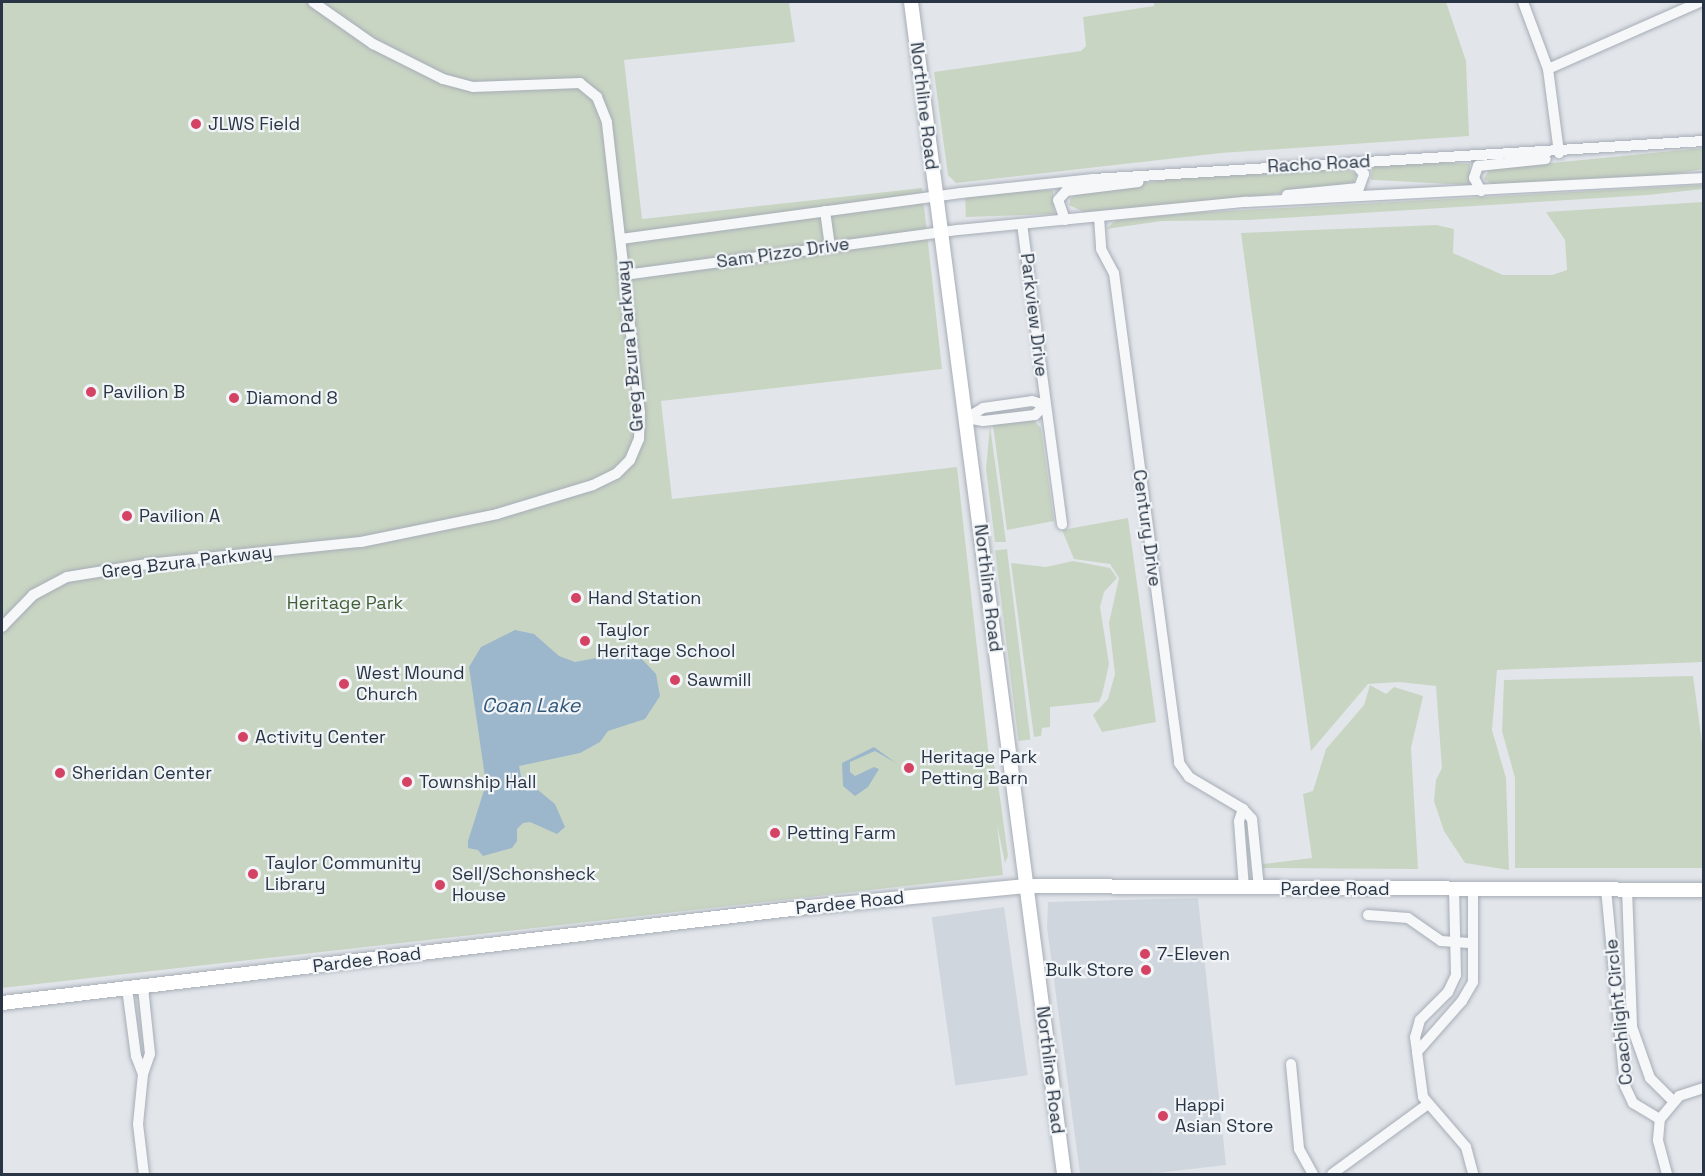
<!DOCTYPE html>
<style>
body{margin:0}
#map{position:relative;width:1705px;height:1176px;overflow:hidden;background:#e2e6eb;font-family:"Space Grotesk",sans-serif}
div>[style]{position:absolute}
.built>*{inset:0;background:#d0d6dd;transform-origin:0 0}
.green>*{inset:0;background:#c9d5c3;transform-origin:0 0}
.water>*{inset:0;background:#9cb7cc}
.roads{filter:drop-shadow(0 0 2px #a7adb6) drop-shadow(0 0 2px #a7adb6)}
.minor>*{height:10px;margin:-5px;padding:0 5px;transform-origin:5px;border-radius:5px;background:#f5f7f9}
.major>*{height:14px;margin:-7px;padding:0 7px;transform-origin:7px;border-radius:7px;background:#fff}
.dots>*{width:16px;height:16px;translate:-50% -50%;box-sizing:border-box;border:3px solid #f2f5f8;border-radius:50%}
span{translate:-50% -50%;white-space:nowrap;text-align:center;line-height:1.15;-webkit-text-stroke:4.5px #f2f5f8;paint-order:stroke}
.street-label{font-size:18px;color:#293544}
.poi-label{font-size:18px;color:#293544}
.left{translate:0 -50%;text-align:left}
.right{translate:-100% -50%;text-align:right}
.park-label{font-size:18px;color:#416036}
.water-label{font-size:20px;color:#31577a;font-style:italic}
.frame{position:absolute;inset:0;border:3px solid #293544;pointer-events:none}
</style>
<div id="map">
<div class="built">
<i style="clip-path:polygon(1198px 898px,1226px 1165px,1148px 1174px,1080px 1174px,1047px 928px,1048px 902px)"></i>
<i style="left:1004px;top:907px;width:170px;height:73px;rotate:82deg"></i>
</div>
<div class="green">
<i style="clip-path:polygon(2px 2px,789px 3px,795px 42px,624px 60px,642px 219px,922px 188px,942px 369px,661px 401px,672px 499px,957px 467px,989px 757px,996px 769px,1008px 856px,1005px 863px,997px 824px,1003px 875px,2px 988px)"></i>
<i style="clip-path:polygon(1154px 2px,1446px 2px,1466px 61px,1469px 136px,1221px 153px,956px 183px,948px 175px,934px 72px,1081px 51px,1086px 46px,1083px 17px,1154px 6px)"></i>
<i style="clip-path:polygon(1703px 148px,1703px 169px,1663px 176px,1495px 186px,1484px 179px,1490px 169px)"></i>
<i style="left:1470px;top:164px;width:21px;height:98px;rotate:93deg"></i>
<i style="clip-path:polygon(1344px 168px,1356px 174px,1353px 183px,1253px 197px,1084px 212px,1069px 205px,1071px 198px,1080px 193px,1178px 178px)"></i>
<i style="clip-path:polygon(1703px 185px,1703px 189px,1648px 195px,1250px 220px,1162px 221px,1106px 229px,1116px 220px,1190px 213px)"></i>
<i style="left:1053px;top:190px;width:24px;height:88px;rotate:88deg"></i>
<i style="clip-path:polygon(1703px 202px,1703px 662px,1497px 670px,1492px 730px,1506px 778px,1509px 870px,1465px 863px,1444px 831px,1434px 801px,1436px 780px,1442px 768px,1436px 686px,1399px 682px,1368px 684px,1311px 751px,1241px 233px,1436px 225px,1454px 229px,1453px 253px,1503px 275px,1552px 275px,1567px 270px,1565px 240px,1546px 212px)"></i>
<i style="clip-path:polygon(1033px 420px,1041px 428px,1054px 521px,1007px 530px,993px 425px)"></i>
<i style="clip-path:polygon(990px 426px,1006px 542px,995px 542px,986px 469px)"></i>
<i style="clip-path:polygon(1128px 518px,1156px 722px,1102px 732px,1093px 715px,1108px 699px,1115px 674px,1109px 623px,1119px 578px,1110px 564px,1074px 559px,1062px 530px)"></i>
<i style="left:1007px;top:549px;width:192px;height:12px;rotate:83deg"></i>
<i style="clip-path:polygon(1073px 561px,1110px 568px,1117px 578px,1104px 592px,1100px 607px,1109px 664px,1102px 695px,1099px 702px,1050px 707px,1050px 727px,1042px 728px,1041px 736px,1034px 737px,1011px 563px,1046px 567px)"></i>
<i style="clip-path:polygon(1693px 676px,1704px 757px,1703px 868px,1515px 868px,1515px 778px,1502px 731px,1504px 680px)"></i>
<i style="clip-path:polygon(1370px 685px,1386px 694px,1394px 687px,1423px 696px,1411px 748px,1418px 869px,1263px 868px,1263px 864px,1312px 858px,1303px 794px,1313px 791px,1326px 749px,1364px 705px)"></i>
</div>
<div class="water">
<i style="clip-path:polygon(515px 630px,534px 634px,559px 656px,575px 662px,623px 653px,639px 656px,656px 674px,660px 696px,645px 719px,608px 731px,600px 742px,580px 753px,519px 766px,521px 776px,555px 804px,565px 827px,557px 834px,530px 822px,523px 823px,517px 829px,517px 841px,512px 848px,483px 856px,478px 850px,468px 848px,468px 841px,486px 784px,469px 667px,481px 647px)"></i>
<i style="clip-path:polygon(874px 747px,896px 763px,875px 751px,850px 762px,850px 772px,855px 776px,874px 767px,879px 769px,868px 787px,855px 796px,843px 786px,842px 763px)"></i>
</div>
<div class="roads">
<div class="minor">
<i style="left:1523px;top:2px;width:72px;rotate:69.5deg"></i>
<i style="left:1548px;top:69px;width:85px;rotate:82.5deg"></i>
<i style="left:1548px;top:69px;width:166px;rotate:-23.8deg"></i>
<i style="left:1481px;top:191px;width:15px;rotate:-118deg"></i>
<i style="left:1474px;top:178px;width:13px;rotate:-72deg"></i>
<i style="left:1478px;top:166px;width:68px;rotate:-5.9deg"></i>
<i style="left:1287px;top:195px;width:72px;rotate:-5.6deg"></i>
<i style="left:1359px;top:188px;width:15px;rotate:-70deg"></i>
<i style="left:1364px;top:174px;width:16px;rotate:-130deg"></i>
<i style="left:825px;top:211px;width:36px;rotate:82deg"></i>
<i style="left:1099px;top:217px;width:32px;rotate:86deg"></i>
<i style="left:1101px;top:249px;width:27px;rotate:62deg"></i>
<i style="left:1114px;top:273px;width:494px;rotate:82.4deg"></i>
<i style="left:1179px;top:763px;width:17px;rotate:54deg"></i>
<i style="left:1189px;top:777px;width:63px;rotate:30.7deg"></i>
<i style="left:1065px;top:220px;width:21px;rotate:-109deg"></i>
<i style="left:1058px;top:200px;width:12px;rotate:-48deg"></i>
<i style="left:1066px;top:191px;width:73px;rotate:-7.1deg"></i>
<i style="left:1022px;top:224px;width:303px;rotate:82.4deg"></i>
<i style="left:621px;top:239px;width:343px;rotate:-7.7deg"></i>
<i style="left:961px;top:193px;width:133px;rotate:-6.1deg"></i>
<i style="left:1093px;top:179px;width:612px;rotate:-3.56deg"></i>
<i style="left:625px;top:275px;width:336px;rotate:-7.7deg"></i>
<i style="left:958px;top:230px;width:289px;rotate:-5.6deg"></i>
<i style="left:1246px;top:202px;width:459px;rotate:-3deg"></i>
<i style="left:1032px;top:401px;width:14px;rotate:17deg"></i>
<i style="left:1045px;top:405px;width:14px;rotate:135deg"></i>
<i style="left:1035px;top:415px;width:52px;rotate:173.4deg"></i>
<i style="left:983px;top:421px;width:17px;rotate:-170deg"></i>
<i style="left:966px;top:418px;width:20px;rotate:-30deg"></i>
<i style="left:983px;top:408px;width:49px;rotate:-8.1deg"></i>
<i style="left:2px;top:627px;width:45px;rotate:-45.9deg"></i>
<i style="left:33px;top:595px;width:38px;rotate:-28deg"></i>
<i style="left:67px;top:577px;width:81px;rotate:-9.2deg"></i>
<i style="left:147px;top:564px;width:215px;rotate:-5.9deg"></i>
<i style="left:361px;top:542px;width:139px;rotate:-11.6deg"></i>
<i style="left:497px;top:514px;width:100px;rotate:-16.8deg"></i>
<i style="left:593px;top:485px;width:25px;rotate:-26deg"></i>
<i style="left:616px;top:474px;width:20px;rotate:-45deg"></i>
<i style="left:630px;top:460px;width:23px;rotate:-67deg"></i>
<i style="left:639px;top:439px;width:26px;rotate:-88deg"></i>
<i style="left:640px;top:413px;width:293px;rotate:-96.5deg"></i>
<i style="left:607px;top:122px;width:27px;rotate:-112deg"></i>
<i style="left:597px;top:97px;width:22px;rotate:-141deg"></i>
<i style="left:580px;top:83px;width:107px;rotate:177.9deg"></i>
<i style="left:473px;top:87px;width:31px;rotate:-165deg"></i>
<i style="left:443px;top:79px;width:78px;rotate:-153.4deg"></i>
<i style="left:373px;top:44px;width:73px;rotate:-145deg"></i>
<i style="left:1244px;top:888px;width:67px;rotate:-94.3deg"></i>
<i style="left:1239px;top:821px;width:13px;rotate:-72deg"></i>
<i style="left:1243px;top:809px;width:13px;rotate:48deg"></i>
<i style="left:1252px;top:819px;width:69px;rotate:84.2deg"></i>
<i style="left:1454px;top:888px;width:87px;rotate:88.7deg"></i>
<i style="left:1456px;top:975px;width:19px;rotate:115deg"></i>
<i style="left:1448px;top:992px;width:40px;rotate:135deg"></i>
<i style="left:1420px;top:1020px;width:18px;rotate:106deg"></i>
<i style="left:1415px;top:1037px;width:15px;rotate:82deg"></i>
<i style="left:1417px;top:1052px;width:68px;rotate:-48.6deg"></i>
<i style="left:1462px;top:1001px;width:22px;rotate:-60deg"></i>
<i style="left:1473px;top:982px;width:94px;rotate:-90deg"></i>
<i style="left:1606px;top:889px;width:198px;rotate:84.5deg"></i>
<i style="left:1625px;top:1086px;width:19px;rotate:65deg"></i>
<i style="left:1633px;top:1103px;width:31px;rotate:31deg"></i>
<i style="left:1627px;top:889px;width:138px;rotate:87.9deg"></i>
<i style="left:1632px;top:1027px;width:54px;rotate:70.6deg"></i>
<i style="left:1650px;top:1078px;width:33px;rotate:45deg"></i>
<i style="left:1368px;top:915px;width:40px;rotate:4.3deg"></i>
<i style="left:1408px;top:918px;width:40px;rotate:34.9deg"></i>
<i style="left:1441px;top:941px;width:32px;rotate:4deg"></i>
<i style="left:127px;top:988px;width:69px;rotate:82.5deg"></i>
<i style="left:136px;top:1056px;width:19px;rotate:69deg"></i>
<i style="left:143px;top:1074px;width:21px;rotate:-71deg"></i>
<i style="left:150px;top:1054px;width:67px;rotate:-96deg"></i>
<i style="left:1417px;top:1052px;width:45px;rotate:82.4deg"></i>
<i style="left:1423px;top:1097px;width:66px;rotate:49.3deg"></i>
<i style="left:1466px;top:1147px;width:28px;rotate:75deg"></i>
<i style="left:1291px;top:1064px;width:85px;rotate:84.6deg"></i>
<i style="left:1299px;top:1149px;width:29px;rotate:61deg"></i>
<i style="left:143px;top:1074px;width:50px;rotate:95.7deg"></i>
<i style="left:138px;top:1124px;width:50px;rotate:83.2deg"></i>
<i style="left:1332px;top:1174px;width:119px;rotate:-36.1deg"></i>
<i style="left:1667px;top:1174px;width:35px;rotate:-105deg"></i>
<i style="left:1658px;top:1140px;width:21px;rotate:-85deg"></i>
<i style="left:1660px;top:1119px;width:30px;rotate:-50deg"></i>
<i style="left:1679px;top:1096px;width:26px;rotate:-18deg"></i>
</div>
<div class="major">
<i style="left:911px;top:2px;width:1182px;rotate:82.56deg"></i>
<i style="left:2px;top:1003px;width:812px;rotate:-6.79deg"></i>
<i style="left:808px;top:907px;width:220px;rotate:-5.5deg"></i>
<i style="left:1027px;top:886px;width:677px;rotate:0.34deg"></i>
</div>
</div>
<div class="dots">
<i style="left:196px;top:124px;background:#d44363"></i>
<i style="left:91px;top:392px;background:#d44363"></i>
<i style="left:234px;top:398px;background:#d44363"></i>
<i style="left:127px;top:516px;background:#d44363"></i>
<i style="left:576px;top:598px;background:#d44363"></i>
<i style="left:585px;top:641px;background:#d44363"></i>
<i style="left:675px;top:680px;background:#d44363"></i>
<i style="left:344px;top:684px;background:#d44363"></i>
<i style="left:243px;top:737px;background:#d44363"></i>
<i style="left:909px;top:768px;background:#d44363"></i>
<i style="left:60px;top:773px;background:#d44363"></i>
<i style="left:407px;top:782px;background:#d44363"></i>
<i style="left:775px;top:833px;background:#d44363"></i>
<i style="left:253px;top:874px;background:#d44363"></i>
<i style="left:440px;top:885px;background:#d44363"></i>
<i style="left:1145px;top:954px;background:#d44363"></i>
<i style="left:1146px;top:970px;background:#d44363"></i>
<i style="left:1163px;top:1116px;background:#d44363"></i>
</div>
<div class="street-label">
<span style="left:924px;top:106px;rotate:83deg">Northline Road</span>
<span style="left:1319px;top:164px;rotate:-3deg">Racho Road</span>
<span style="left:783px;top:253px;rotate:-8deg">Sam Pizzo Drive</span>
<span style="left:1034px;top:315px;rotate:83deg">Parkview Drive</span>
<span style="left:630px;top:346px;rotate:-95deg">Greg Bzura Parkway</span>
<span style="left:1147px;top:528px;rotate:82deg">Century Drive</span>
<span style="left:187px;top:562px;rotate:-7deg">Greg Bzura Parkway</span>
<span style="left:988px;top:588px;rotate:83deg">Northline Road</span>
<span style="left:1335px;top:889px">Pardee Road</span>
<span style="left:850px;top:903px;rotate:-6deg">Pardee Road</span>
<span style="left:367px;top:960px;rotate:-7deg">Pardee Road</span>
<span style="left:1619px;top:1012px;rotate:-96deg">Coachlight Circle</span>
<span style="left:1050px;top:1070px;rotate:83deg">Northline Road</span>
</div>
<div class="poi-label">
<span class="left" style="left:208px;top:124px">JLWS Field</span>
<span class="left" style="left:103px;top:392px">Pavilion B</span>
<span class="left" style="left:246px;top:398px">Diamond 8</span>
<span class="left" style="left:139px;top:516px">Pavilion A</span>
<span class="left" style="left:588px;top:598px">Hand Station</span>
<span class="left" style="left:597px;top:641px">Taylor<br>Heritage School</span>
<span class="left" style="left:356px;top:684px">West Mound<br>Church</span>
<span class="left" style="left:687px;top:680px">Sawmill</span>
<span class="left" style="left:255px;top:737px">Activity Center</span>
<span class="left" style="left:921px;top:768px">Heritage Park<br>Petting Barn</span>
<span class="left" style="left:72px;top:773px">Sheridan Center</span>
<span class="left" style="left:419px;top:782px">Township Hall</span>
<span class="left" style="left:787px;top:833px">Petting Farm</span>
<span class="left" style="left:265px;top:874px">Taylor Community<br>Library</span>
<span class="left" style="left:452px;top:885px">Sell/Schonsheck<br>House</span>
<span class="left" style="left:1157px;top:954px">7-Eleven</span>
<span class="right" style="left:1134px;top:970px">Bulk Store</span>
<span class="left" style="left:1175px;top:1116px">Happi<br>Asian Store</span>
</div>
<div class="park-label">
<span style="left:345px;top:603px">Heritage Park</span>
</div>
<div class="water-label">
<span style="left:531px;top:705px">Coan Lake</span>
</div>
<div class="frame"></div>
</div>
